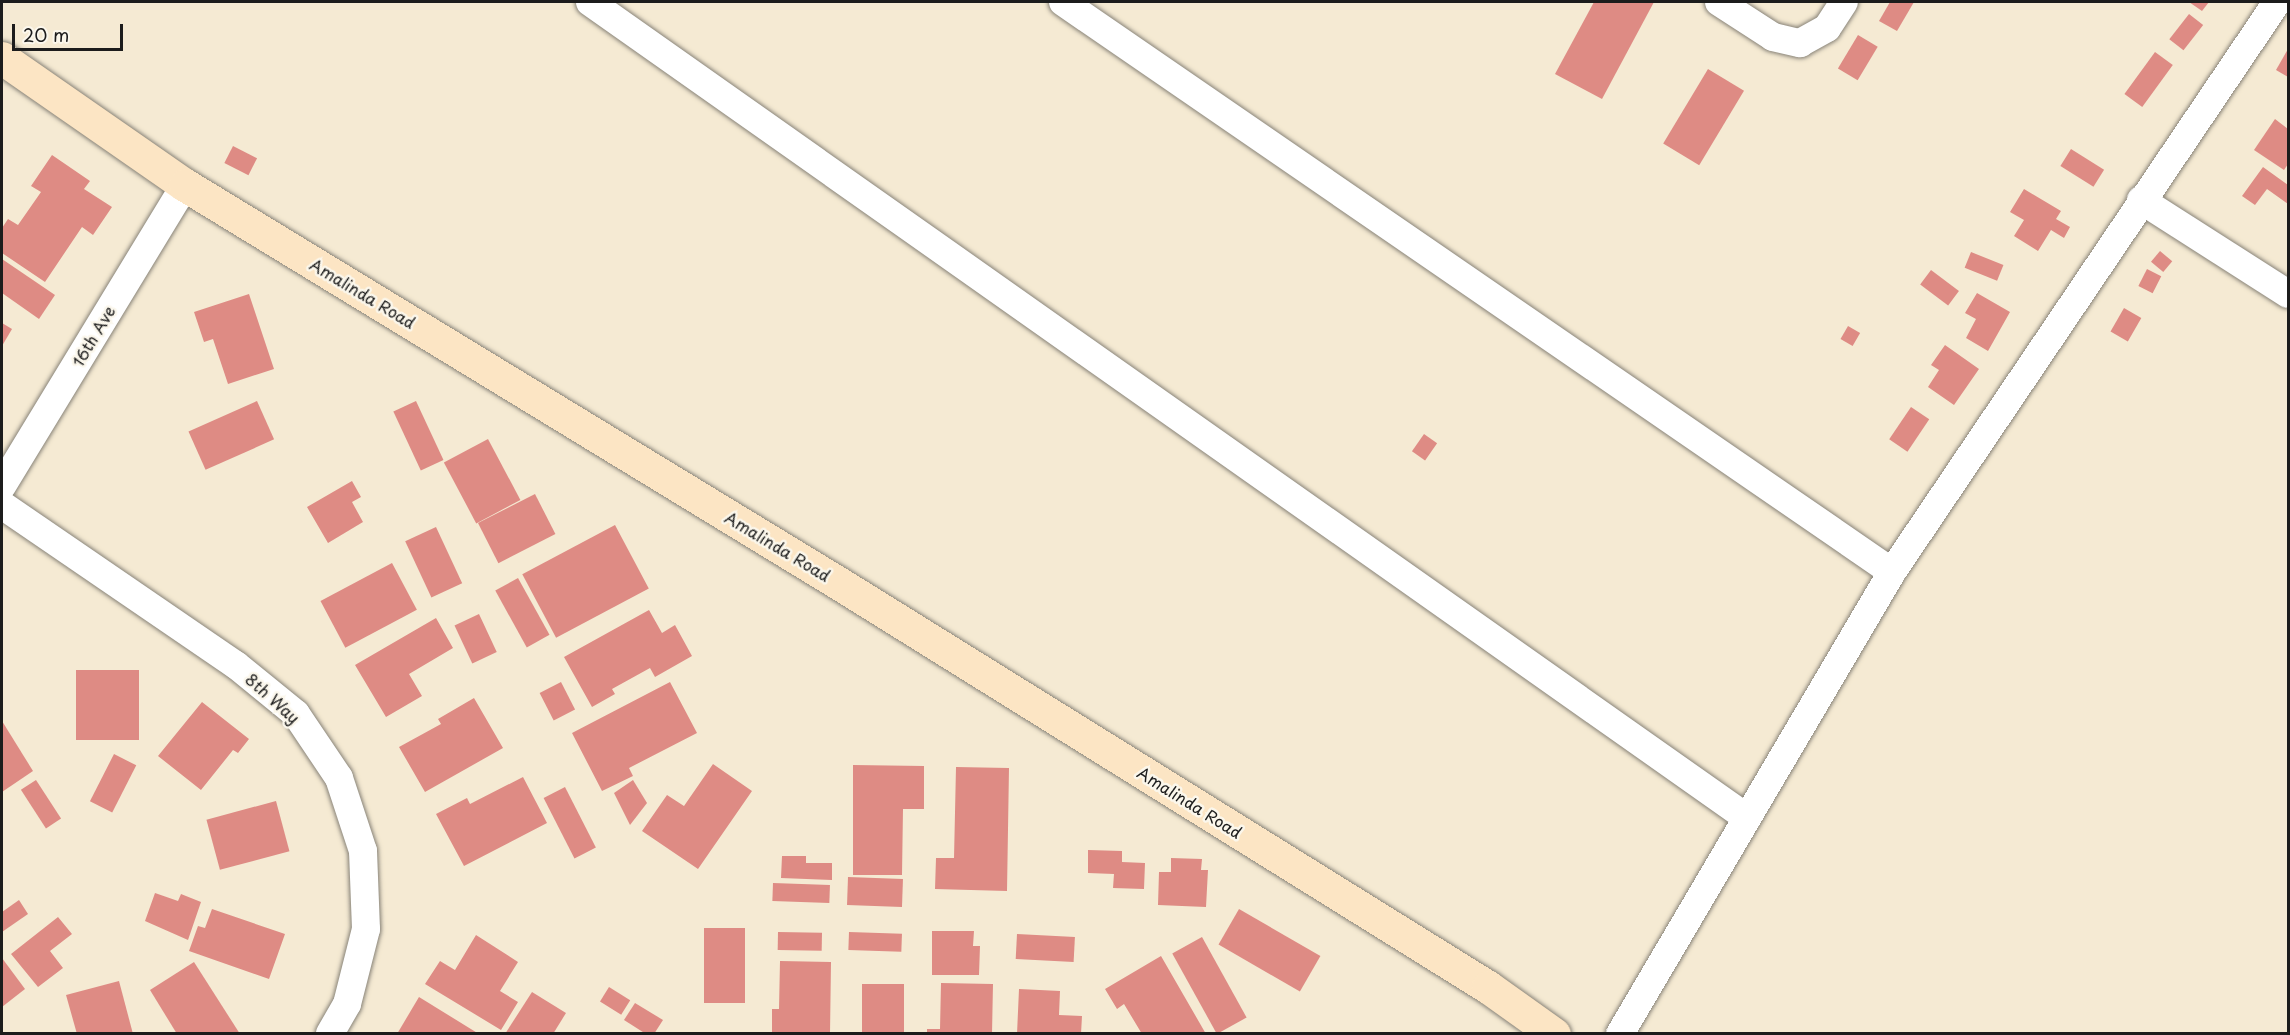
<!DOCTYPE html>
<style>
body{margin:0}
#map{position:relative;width:2290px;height:1035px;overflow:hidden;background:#f5ead3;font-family:"Playpen Sans",sans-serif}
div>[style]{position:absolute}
.building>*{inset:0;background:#de8b84;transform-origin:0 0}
.roads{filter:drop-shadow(0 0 2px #888378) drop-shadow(0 0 2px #888378)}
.street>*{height:28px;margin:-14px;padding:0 14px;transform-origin:14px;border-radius:14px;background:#fff}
.secondary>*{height:33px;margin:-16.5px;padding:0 16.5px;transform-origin:16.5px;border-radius:16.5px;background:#fce5c4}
span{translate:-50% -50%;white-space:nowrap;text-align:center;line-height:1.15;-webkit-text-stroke:5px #fbf7ec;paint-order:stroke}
.street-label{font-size:16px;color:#1c1c1c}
.frame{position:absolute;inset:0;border:3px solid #1c1c1c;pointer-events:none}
.scale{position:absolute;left:12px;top:24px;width:111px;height:27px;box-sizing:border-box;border:3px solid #1c1c1c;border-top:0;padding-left:8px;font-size:18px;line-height:21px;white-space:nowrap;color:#1c1c1c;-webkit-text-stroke:4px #fbf7ec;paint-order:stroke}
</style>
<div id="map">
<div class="building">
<i style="clip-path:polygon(1594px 2px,1654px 2px,1602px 99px,1555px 74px)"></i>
<i style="clip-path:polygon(1890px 2px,1914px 2px,1897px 31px,1879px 21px)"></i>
<i style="clip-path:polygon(2189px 2px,2209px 2px,2202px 11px)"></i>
<i style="left:2189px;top:14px;width:18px;height:32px;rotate:38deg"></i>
<i style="left:1858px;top:35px;width:23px;height:39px;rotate:31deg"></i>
<i style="clip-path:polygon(2288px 49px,2288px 77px,2276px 70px)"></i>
<i style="left:2155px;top:52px;width:22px;height:52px;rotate:36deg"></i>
<i style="left:1708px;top:69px;width:42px;height:87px;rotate:31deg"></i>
<i style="clip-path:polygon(2275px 119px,2288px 129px,2288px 164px,2284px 170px,2254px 150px)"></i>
<i style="left:233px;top:146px;width:27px;height:19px;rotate:27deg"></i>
<i style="left:2071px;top:149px;width:39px;height:20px;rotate:32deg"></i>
<i style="clip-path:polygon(52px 155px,90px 181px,84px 189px,112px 207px,93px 235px,82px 227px,45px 282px,2px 253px,2px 228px,8px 219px,18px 225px,41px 192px,31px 186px)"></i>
<i style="clip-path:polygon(2263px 167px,2288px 185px,2288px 204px,2267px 189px,2255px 205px,2242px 196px)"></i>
<i style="clip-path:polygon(2024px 189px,2061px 211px,2056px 219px,2070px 227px,2064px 238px,2051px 230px,2038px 251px,2014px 236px,2024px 220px,2010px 212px)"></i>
<i style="left:2160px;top:251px;width:16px;height:14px;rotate:40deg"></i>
<i style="left:1971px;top:252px;width:35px;height:17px;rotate:22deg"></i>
<i style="clip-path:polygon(2px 259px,55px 295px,39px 319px,2px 293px)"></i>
<i style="left:2147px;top:269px;width:16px;height:19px;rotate:27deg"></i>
<i style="left:1931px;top:270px;width:35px;height:18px;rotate:37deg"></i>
<i style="clip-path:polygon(1977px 293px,2010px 312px,1988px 351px,1966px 338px,1976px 319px,1965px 313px)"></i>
<i style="clip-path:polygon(249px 294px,274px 369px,228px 384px,213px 339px,204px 342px,194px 312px)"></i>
<i style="left:2124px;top:308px;width:20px;height:27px;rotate:30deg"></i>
<i style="clip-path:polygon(2px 323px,12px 329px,2px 346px)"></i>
<i style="left:1848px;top:326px;width:14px;height:15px;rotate:30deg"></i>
<i style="clip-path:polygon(1945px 345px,1979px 369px,1954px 405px,1928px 387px,1939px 370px,1931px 365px)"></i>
<i style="left:257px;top:401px;width:42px;height:75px;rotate:66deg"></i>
<i style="left:416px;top:401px;width:65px;height:25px;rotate:65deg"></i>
<i style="left:1911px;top:407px;width:22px;height:39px;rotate:34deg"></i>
<i style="left:1424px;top:434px;width:16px;height:21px;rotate:35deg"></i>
<i style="left:488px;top:439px;width:69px;height:50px;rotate:62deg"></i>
<i style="clip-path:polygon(352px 481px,361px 497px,352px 502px,363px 522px,328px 543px,307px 507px)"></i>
<i style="left:535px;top:494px;width:45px;height:64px;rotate:63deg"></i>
<i style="left:615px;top:525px;width:72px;height:105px;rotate:62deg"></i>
<i style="left:436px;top:527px;width:62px;height:34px;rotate:65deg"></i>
<i style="left:392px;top:563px;width:53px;height:81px;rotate:62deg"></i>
<i style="left:518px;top:578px;width:65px;height:26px;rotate:61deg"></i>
<i style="clip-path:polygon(649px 610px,662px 633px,675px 625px,692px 656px,655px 677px,650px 668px,612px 689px,615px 694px,592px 707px,564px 657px)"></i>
<i style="left:479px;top:614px;width:42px;height:27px;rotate:65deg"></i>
<i style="clip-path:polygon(436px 618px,453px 648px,409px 674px,422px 696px,386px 717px,355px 665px)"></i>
<i style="left:76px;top:670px;width:63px;height:70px"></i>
<i style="left:561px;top:682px;width:31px;height:24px;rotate:63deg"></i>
<i style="clip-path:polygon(670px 682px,697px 733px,629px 768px,633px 776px,602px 791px,572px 733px)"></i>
<i style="clip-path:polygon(474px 698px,503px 748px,425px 792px,399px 747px,441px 724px,438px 719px)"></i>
<i style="clip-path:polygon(202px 702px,249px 739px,238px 753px,233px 750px,201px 790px,158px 756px)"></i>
<i style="clip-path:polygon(2px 721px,33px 771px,2px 792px)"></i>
<i style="left:114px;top:754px;width:25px;height:53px;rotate:27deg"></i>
<i style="clip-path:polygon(713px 764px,752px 791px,698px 869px,642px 831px,667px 795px,684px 806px)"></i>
<i style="clip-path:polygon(853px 765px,924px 766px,924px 809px,903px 809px,902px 875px,853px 875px)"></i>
<i style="clip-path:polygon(956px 767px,1009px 768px,1007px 891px,935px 889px,936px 858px,954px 858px)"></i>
<i style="clip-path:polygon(523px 777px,547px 823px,464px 866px,436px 814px,467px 798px,470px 804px)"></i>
<i style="left:36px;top:780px;width:46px;height:18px;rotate:57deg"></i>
<i style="clip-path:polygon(633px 780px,647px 803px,630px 825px,614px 793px)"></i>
<i style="left:565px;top:787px;width:68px;height:24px;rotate:63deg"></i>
<i style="left:276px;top:801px;width:52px;height:72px;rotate:75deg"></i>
<i style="clip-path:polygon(1088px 850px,1122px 851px,1122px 862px,1145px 863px,1144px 889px,1113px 888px,1114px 874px,1088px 873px)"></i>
<i style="clip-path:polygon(782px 856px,806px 856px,806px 863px,832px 863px,832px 880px,781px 878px)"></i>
<i style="clip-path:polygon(1171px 858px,1202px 859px,1201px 870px,1208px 870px,1206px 907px,1158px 905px,1159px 872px,1171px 872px)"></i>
<i style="left:848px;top:877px;width:55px;height:28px;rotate:2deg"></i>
<i style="left:773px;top:883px;width:57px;height:18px;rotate:2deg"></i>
<i style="clip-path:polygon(155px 893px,178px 901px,181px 894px,201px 902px,188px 940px,145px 921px)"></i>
<i style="clip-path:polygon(19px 900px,28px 914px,2px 932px,2px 912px)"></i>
<i style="clip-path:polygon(212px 909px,285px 934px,269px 979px,189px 951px,198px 926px,205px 928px)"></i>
<i style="left:1239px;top:909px;width:94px;height:41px;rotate:30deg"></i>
<i style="clip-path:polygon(58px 917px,72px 934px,50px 951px,63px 968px,38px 987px,11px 954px)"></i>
<i style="left:704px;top:928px;width:41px;height:75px"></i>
<i style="clip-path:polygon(932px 931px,974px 931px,973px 946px,980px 946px,979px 975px,932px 975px)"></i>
<i style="left:778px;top:932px;width:44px;height:18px;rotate:1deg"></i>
<i style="left:849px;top:932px;width:53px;height:18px;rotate:2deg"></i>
<i style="left:1017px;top:934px;width:58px;height:25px;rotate:3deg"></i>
<i style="clip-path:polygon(476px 935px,518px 962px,500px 991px,518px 1002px,501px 1030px,425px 984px,440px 961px,455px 970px)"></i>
<i style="left:1202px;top:937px;width:92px;height:34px;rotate:61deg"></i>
<i style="clip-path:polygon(1161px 956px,1206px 1034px,1142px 1034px,1124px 1004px,1117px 1009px,1105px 989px)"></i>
<i style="clip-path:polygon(2px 958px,25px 989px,2px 1007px)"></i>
<i style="clip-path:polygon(780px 961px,831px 962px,830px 1034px,772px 1034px,772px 1009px,779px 1009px)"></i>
<i style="clip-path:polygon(194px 962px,240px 1034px,177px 1034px,150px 990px)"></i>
<i style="clip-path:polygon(119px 981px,133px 1034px,77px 1034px,66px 995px)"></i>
<i style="clip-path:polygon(941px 983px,993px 984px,992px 1034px,927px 1034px,927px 1029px,940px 1029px)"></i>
<i style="left:862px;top:984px;width:42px;height:50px"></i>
<i style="left:609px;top:987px;width:25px;height:17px;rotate:32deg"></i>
<i style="clip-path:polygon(1019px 989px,1060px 991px,1059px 1015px,1082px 1016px,1081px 1034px,1017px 1034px)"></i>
<i style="clip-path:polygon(532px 992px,566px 1013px,553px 1034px,505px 1034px)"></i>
<i style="clip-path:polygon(419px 997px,479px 1034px,397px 1034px)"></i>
<i style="clip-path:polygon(635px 1003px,663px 1020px,654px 1034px,646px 1034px,624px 1020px)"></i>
</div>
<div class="roads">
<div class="street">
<i style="left:590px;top:2px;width:1416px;rotate:35.19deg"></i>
<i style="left:1063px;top:2px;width:1006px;rotate:34.51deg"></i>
<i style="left:1719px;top:2px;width:64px;rotate:32.9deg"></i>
<i style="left:1773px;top:37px;width:28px;rotate:13deg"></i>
<i style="left:1800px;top:43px;width:31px;rotate:-29deg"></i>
<i style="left:1827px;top:28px;width:31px;rotate:-57deg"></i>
<i style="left:2141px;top:200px;width:174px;rotate:32.6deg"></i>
<i style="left:2px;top:486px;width:352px;rotate:-58.7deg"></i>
<i style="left:2px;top:505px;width:283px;rotate:34.4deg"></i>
<i style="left:236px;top:665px;width:77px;rotate:39.2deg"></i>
<i style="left:296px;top:714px;width:77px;rotate:56.1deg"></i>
<i style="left:339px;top:778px;width:77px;rotate:71.8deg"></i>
<i style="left:363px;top:851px;width:78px;rotate:87.8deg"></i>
<i style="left:366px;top:929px;width:77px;rotate:104.2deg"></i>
<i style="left:347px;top:1004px;width:34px;rotate:120deg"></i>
<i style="left:1620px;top:1034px;width:536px;rotate:-59.51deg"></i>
<i style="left:1892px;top:572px;width:688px;rotate:-55.96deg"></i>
</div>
<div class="secondary">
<i style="left:2px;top:58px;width:223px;rotate:34.8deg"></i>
<i style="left:185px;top:185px;width:767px;rotate:31.35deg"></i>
<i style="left:840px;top:584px;width:763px;rotate:31.88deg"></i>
<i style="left:1488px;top:987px;width:81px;rotate:35.5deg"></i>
</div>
</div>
<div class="street-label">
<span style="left:363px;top:293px;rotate:31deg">Amalinda Road</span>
<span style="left:93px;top:336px;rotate:-59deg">16th Ave</span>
<span style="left:778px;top:546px;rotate:31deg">Amalinda Road</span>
<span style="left:273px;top:698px;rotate:42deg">8th Way</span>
<span style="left:1190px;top:802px;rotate:32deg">Amalinda Road</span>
</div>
<div class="frame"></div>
<div class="scale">20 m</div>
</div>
